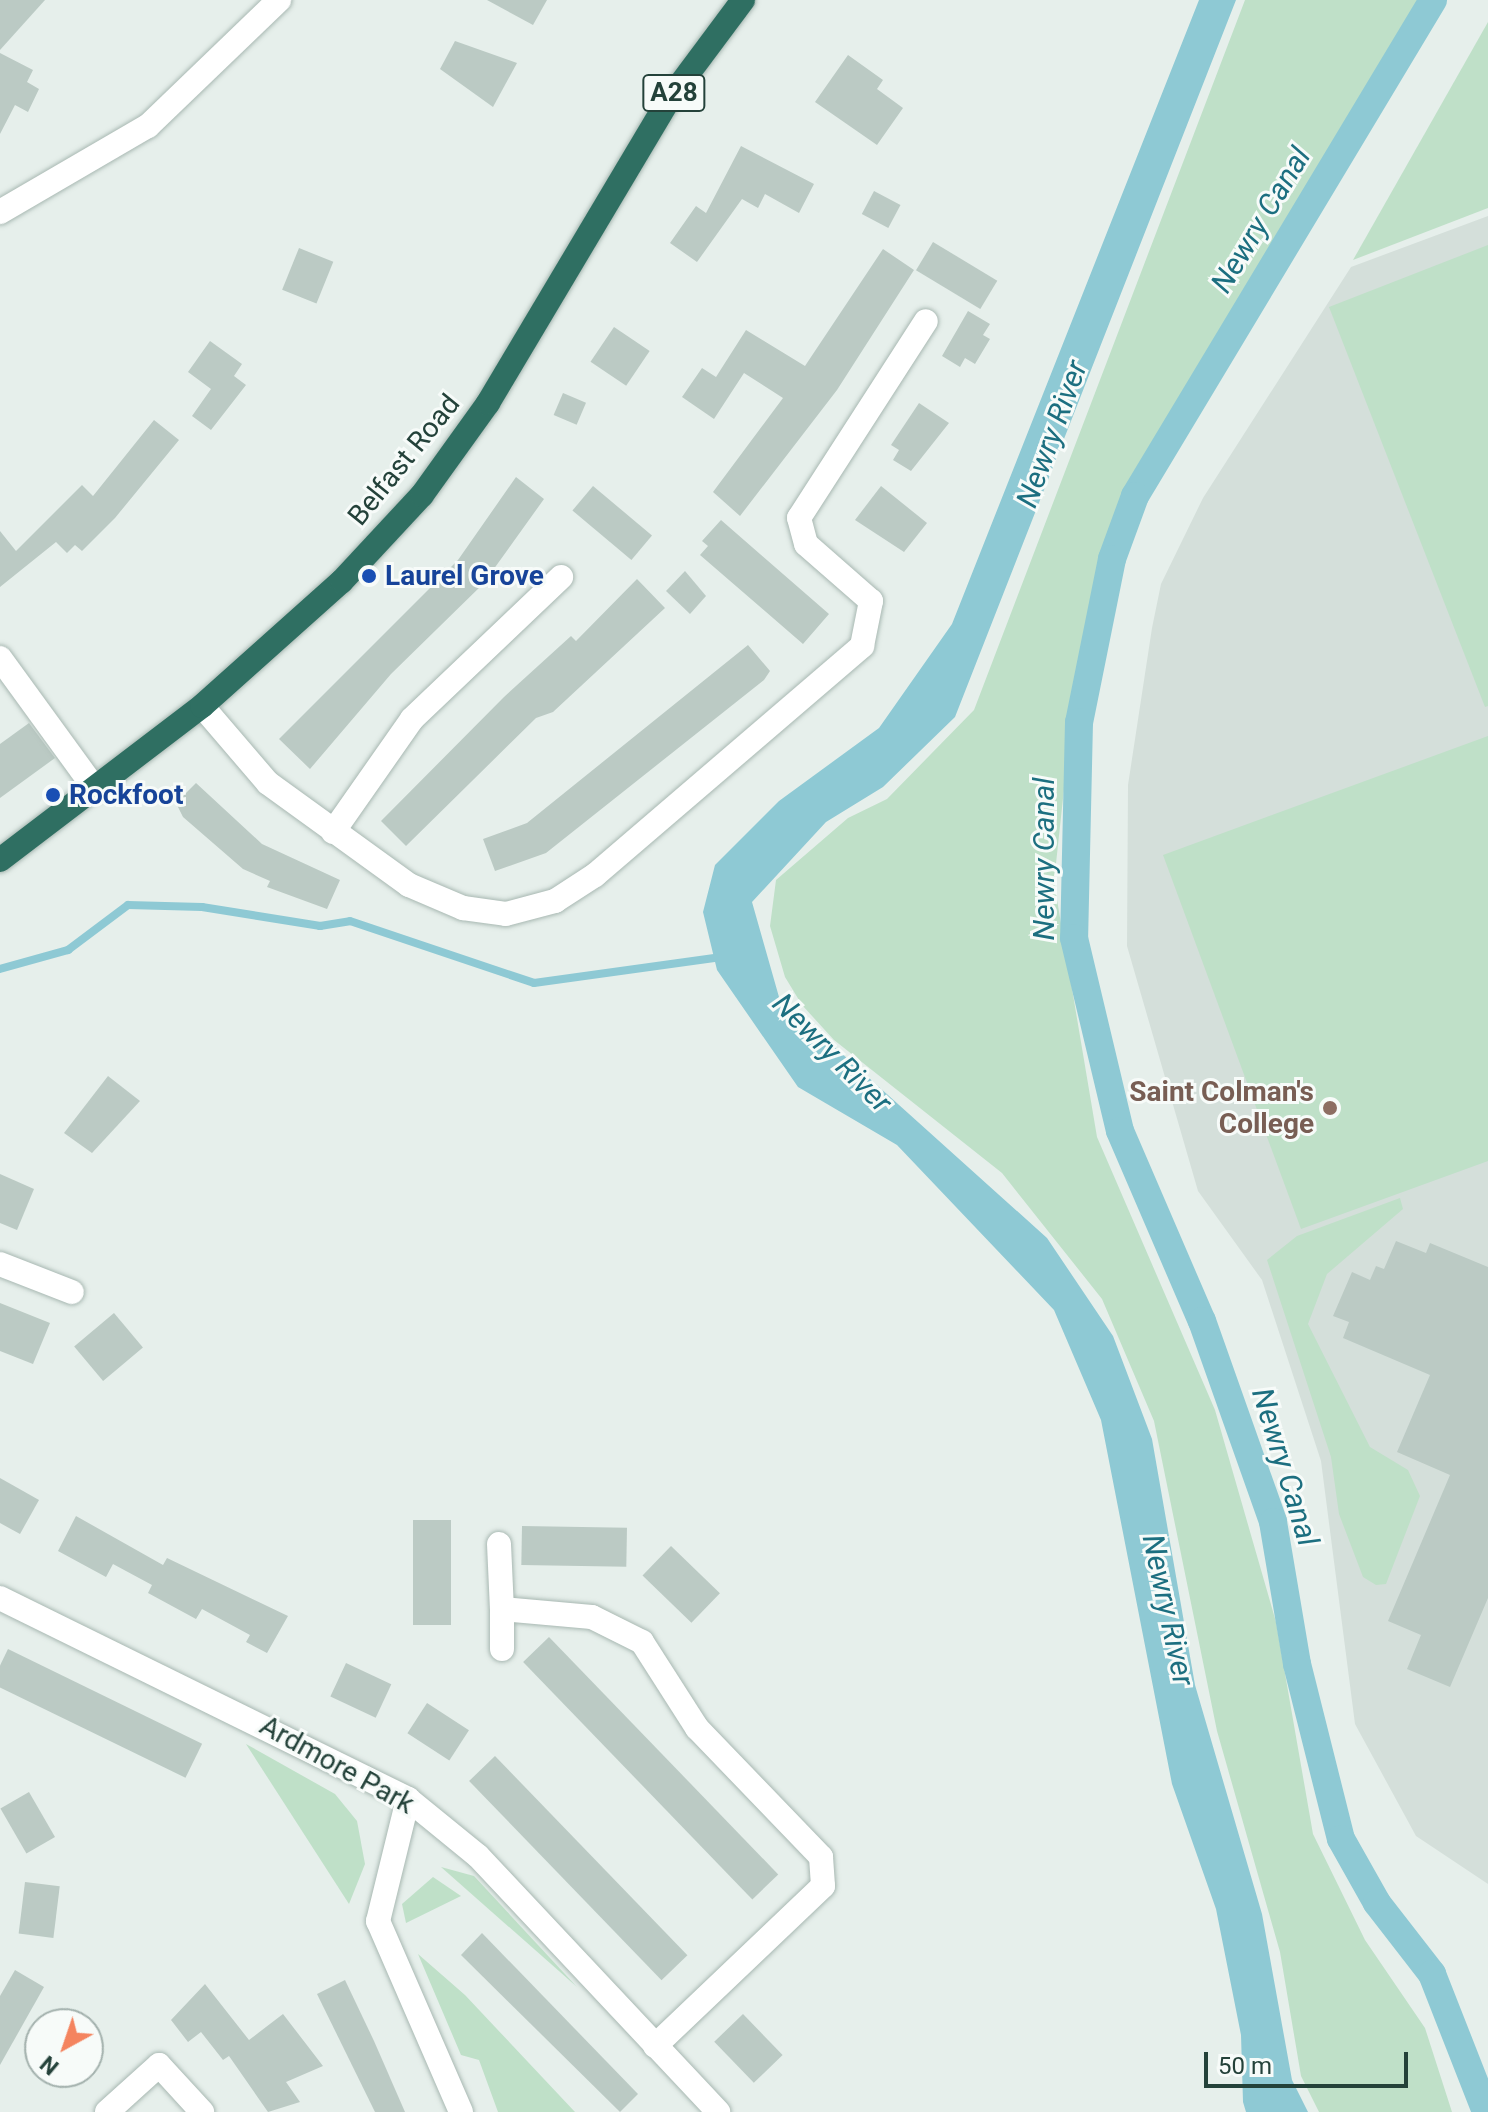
<!DOCTYPE html>
<style>
body{margin:0}
#map{position:relative;width:1488px;height:2112px;overflow:hidden;background:#e6efeb;font-family:Roboto,sans-serif}
div>[style]{position:absolute}
.built>*{inset:0;background:#d4dfda}
.green>*{inset:0;background:#bfe0c8}
.water>*{inset:0;background:#8ec9d4}
.stream>*{height:8px;margin:-4px;padding:0 4px;transform-origin:4px;border-radius:4px;background:#8ec9d4}
.canal>*{height:28px;margin:-14px;padding:0 14px;transform-origin:14px;border-radius:14px;background:#8ec9d4}
.building>*{inset:0;background:#bbcac4;transform-origin:0 0}
.roads{filter:drop-shadow(0 0 2px #a8b8b2) drop-shadow(0 0 2px #a8b8b2)}
.street>*{height:24px;margin:-12px;padding:0 12px;transform-origin:12px;border-radius:12px;background:#fff}
.highway>*{height:24px;margin:-12px;padding:0 12px;transform-origin:12px;border-radius:12px;background:#2f6f62}
.dots>*{width:22px;height:22px;translate:-50% -50%;box-sizing:border-box;border:4px solid #f7fbf9;border-radius:50%}
span{translate:-50% -50%;white-space:nowrap;text-align:center;line-height:1.15;-webkit-text-stroke:6px #f7fbf9;paint-order:stroke}
.shield-label span{padding:2px 6px;background:#f7fbf9;border:2px solid;border-radius:6px;-webkit-text-stroke-width:0}
.shield-label{font-size:26px;color:#24423a;font-weight:700}
.street-label{font-size:28px;color:#24423a}
.transit-label{font-size:28px;color:#164399;font-weight:700}
.left{translate:0 -50%;text-align:left}
.education-label{font-size:28px;color:#785e54;font-weight:700}
.right{translate:-100% -50%;text-align:right}
.water-label{font-size:30px;color:#1c6f80;font-style:italic}
.north{position:absolute;left:24px;top:2008px;width:80px;height:80px;box-sizing:border-box;background:#f7fbf9;border:2px solid #a3b1ad;border-radius:50%;rotate:220deg;font-size:22px;font-weight:700;line-height:32px;text-align:center;color:#24423a}
.north::after{content:'';display:block;margin:auto;width:28px;height:36px;background:#f4845f;clip-path:polygon(50% 0,100% 100%,50% 72%,0 100%)}
.scale{position:absolute;left:1204px;top:2052px;width:204px;height:36px;box-sizing:border-box;border:4px solid #24423a;border-top:0;padding-left:10px;font-size:24px;line-height:28px;white-space:nowrap;color:#24423a;-webkit-text-stroke:6px #f7fbf9;paint-order:stroke}
</style>
<div id="map">
<div class="built">
<i style="clip-path:polygon(1488px 216px,1488px 1884px,1416px 1836px,1355px 1724px,1321px 1461px,1262px 1280px,1198px 1191px,1127px 946px,1128px 785px,1152px 628px,1161px 584px,1203px 498px,1351px 267px)"></i>
</div>
<div class="green">
<i style="clip-path:polygon(1245px 0,1424px 0,1125px 501px,1076px 678px,1054px 882px,1097px 1137px,1215px 1410px,1276px 1622px,1313px 1834px,1365px 1940px,1425px 2028px,1452px 2112px,1319px 2112px,1301px 2076px,1280px 1952px,1217px 1731px,1154px 1421px,1102px 1299px,1002px 1173px,834px 1040px,802px 1005px,785px 977px,770px 926px,776px 880px,848px 818px,887px 799px,974px 710px)"></i>
<i style="clip-path:polygon(1488px 22px,1488px 208px,1353px 260px)"></i>
<i style="clip-path:polygon(1488px 245px,1488px 706px,1485px 707px,1329px 307px)"></i>
<i style="clip-path:polygon(1488px 736px,1488px 1161px,1301px 1229px,1163px 855px)"></i>
<i style="clip-path:polygon(1400px 1198px,1403px 1209px,1327px 1274px,1308px 1324px,1370px 1447px,1408px 1470px,1420px 1496px,1386px 1584px,1376px 1585px,1363px 1577px,1339px 1514px,1331px 1457px,1267px 1260px,1297px 1236px)"></i>
<i style="clip-path:polygon(246px 1744px,335px 1794px,357px 1821px,365px 1864px,349px 1904px)"></i>
<i style="clip-path:polygon(441px 1867px,474px 1876px,577px 1987px)"></i>
<i style="clip-path:polygon(433px 1877px,461px 1896px,406px 1923px,402px 1904px)"></i>
<i style="clip-path:polygon(418px 1954px,465px 1995px,575px 2112px,498px 2112px,479px 2060px,461px 2055px)"></i>
</div>
<div class="water">
<i style="clip-path:polygon(1199px 0,1236px 0,955px 717px,883px 787px,826px 822px,752px 902px,779px 997px,1047px 1238px,1113px 1336px,1152px 1439px,1195px 1685px,1262px 1914px,1292px 2080px,1308px 2112px,1246px 2112px,1243px 2102px,1241px 2035px,1216px 1909px,1172px 1784px,1101px 1420px,1054px 1310px,897px 1145px,798px 1087px,717px 970px,703px 912px,715px 865px,779px 801px,879px 728px,952px 624px)"></i>
</div>
<div class="stream">
<i style="left:0;top:969px;width:71px;rotate:-15.6deg"></i>
<i style="left:68px;top:950px;width:75px;rotate:-36.9deg"></i>
<i style="left:128px;top:905px;width:74px;rotate:1.5deg"></i>
<i style="left:202px;top:907px;width:120px;rotate:9.1deg"></i>
<i style="left:320px;top:926px;width:30px;rotate:-9deg"></i>
<i style="left:350px;top:921px;width:194px;rotate:18.6deg"></i>
<i style="left:534px;top:983px;width:182px;rotate:-7.9deg"></i>
</div>
<div class="canal">
<i style="left:1433px;top:0;width:579px;rotate:121deg"></i>
<i style="left:1135px;top:496px;width:67px;rotate:110.1deg"></i>
<i style="left:1112px;top:559px;width:166px;rotate:101.4deg"></i>
<i style="left:1079px;top:722px;width:216px;rotate:91.3deg"></i>
<i style="left:1074px;top:938px;width:198px;rotate:76.6deg"></i>
<i style="left:1120px;top:1131px;width:207px;rotate:66.7deg"></i>
<i style="left:1202px;top:1321px;width:213px;rotate:70.5deg"></i>
<i style="left:1273px;top:1522px;width:144px;rotate:80.4deg"></i>
<i style="left:1297px;top:1664px;width:180px;rotate:75.9deg"></i>
<i style="left:1341px;top:1839px;width:73px;rotate:60.6deg"></i>
<i style="left:1377px;top:1903px;width:90px;rotate:52.2deg"></i>
<i style="left:1432px;top:1974px;width:148px;rotate:68.6deg"></i>
</div>
<div class="building">
<i style="clip-path:polygon(0 0,45px 0,0 50px)"></i>
<i style="clip-path:polygon(487px 0,547px 0,533px 25px)"></i>
<i style="clip-path:polygon(455px 41px,517px 63px,493px 107px,440px 69px)"></i>
<i style="clip-path:polygon(0 53px,33px 70px,27px 82px,39px 89px,28px 112px,15px 105px,0 134px)"></i>
<i style="clip-path:polygon(848px 55px,883px 80px,877px 89px,903px 108px,877px 145px,815px 102px)"></i>
<i style="clip-path:polygon(741px 146px,814px 184px,799px 213px,765px 194px,758px 208px,742px 199px,697px 262px,670px 243px,696px 206px,706px 213px)"></i>
<i style="left:874px;top:191px;width:30px;height:26px;rotate:28deg"></i>
<i style="left:933px;top:242px;width:75px;height:33px;rotate:31deg"></i>
<i style="left:299px;top:248px;width:37px;height:45px;rotate:22deg"></i>
<i style="clip-path:polygon(883px 249px,914px 270px,837px 390px,740px 516px,713px 492px,783px 398px,744px 373px,714px 419px,682px 397px,702px 368px,716px 377px,746px 330px,805px 366px)"></i>
<i style="clip-path:polygon(968px 311px,990px 324px,983px 335px,990px 339px,975px 364px,965px 358px,960px 367px,942px 356px)"></i>
<i style="left:614px;top:327px;width:43px;height:42px;rotate:34deg"></i>
<i style="clip-path:polygon(210px 341px,242px 364px,234px 376px,246px 385px,211px 430px,192px 416px,211px 389px,188px 372px)"></i>
<i style="left:563px;top:393px;width:25px;height:24px;rotate:23deg"></i>
<i style="clip-path:polygon(919px 403px,949px 423px,911px 471px,893px 460px,899px 450px,891px 445px)"></i>
<i style="clip-path:polygon(154px 420px,179px 440px,115px 518px,82px 551px,75px 545px,67px 553px,56px 542px,0 587px,0 531px,16px 551px,82px 485px,93px 496px)"></i>
<i style="clip-path:polygon(516px 477px,544px 499px,483px 584px,391px 674px,310px 769px,279px 739px,458px 560px)"></i>
<i style="left:593px;top:486px;width:77px;height:32px;rotate:40deg"></i>
<i style="clip-path:polygon(881px 486px,927px 523px,904px 552px,855px 520px)"></i>
<i style="clip-path:polygon(721px 520px,829px 614px,803px 644px,700px 555px,708px 546px,702px 541px)"></i>
<i style="clip-path:polygon(685px 571px,706px 596px,690px 614px,666px 591px)"></i>
<i style="clip-path:polygon(637px 579px,665px 608px,553px 712px,536px 718px,406px 846px,381px 821px,504px 697px,571px 636px,576px 641px)"></i>
<i style="clip-path:polygon(748px 645px,770px 671px,764px 680px,546px 853px,495px 871px,483px 839px,527px 823px)"></i>
<i style="clip-path:polygon(29px 723px,55px 758px,0 798px,0 744px)"></i>
<i style="clip-path:polygon(196px 783px,262px 844px,340px 880px,327px 909px,267px 887px,270px 881px,243px 869px,183px 817px,176px 803px)"></i>
<i style="clip-path:polygon(108px 1076px,140px 1101px,92px 1153px,64px 1133px)"></i>
<i style="clip-path:polygon(0 1174px,34px 1189px,17px 1230px,0 1223px)"></i>
<i style="clip-path:polygon(1396px 1241px,1426px 1253px,1430px 1243px,1488px 1267px,1488px 1598px,1450px 1687px,1407px 1669px,1421px 1635px,1388px 1621px,1450px 1475px,1397px 1452px,1430px 1375px,1343px 1338px,1349px 1322px,1333px 1316px,1352px 1272px,1370px 1280px,1376px 1266px,1384px 1269px)"></i>
<i style="clip-path:polygon(0 1303px,50px 1323px,33px 1364px,0 1351px)"></i>
<i style="left:114px;top:1313px;width:45px;height:52px;rotate:50deg"></i>
<i style="clip-path:polygon(0 1478px,39px 1500px,20px 1534px,0 1523px)"></i>
<i style="clip-path:polygon(76px 1516px,163px 1565px,167px 1558px,288px 1616px,267px 1653px,246px 1642px,250px 1635px,202px 1609px,196px 1619px,148px 1593px,152px 1585px,113px 1564px,106px 1577px,58px 1551px)"></i>
<i style="left:413px;top:1520px;width:38px;height:105px"></i>
<i style="left:522px;top:1526px;width:105px;height:39px;rotate:1deg"></i>
<i style="left:671px;top:1546px;width:68px;height:41px;rotate:44deg"></i>
<i style="left:549px;top:1637px;width:330px;height:36px;rotate:46deg"></i>
<i style="left:8px;top:1649px;width:216px;height:38px;rotate:26deg"></i>
<i style="left:346px;top:1663px;width:50px;height:37px;rotate:25deg"></i>
<i style="left:427px;top:1703px;width:50px;height:36px;rotate:33deg"></i>
<i style="left:495px;top:1756px;width:277px;height:36px;rotate:46deg"></i>
<i style="left:29px;top:1792px;width:52px;height:33px;rotate:60deg"></i>
<i style="left:25px;top:1882px;width:35px;height:52px;rotate:7deg"></i>
<i style="clip-path:polygon(482px 1933px,638px 2094px,620px 2112px,461px 1955px)"></i>
<i style="clip-path:polygon(15px 1970px,44px 1987px,0 2065px,0 1996px)"></i>
<i style="clip-path:polygon(345px 1980px,374px 2041px,405px 2112px,375px 2112px,317px 1994px)"></i>
<i style="clip-path:polygon(205px 1984px,249px 2040px,283px 2014px,323px 2066px,286px 2082px,300px 2102px,268px 2112px,229px 2056px,223px 2060px,201px 2032px,188px 2042px,171px 2020px)"></i>
<i style="left:743px;top:2014px;width:57px;height:40px;rotate:46deg"></i>
</div>
<div class="roads">
<div class="street">
<i style="left:0;top:212px;width:171px;rotate:-30.2deg"></i>
<i style="left:148px;top:126px;width:182px;rotate:-43.9deg"></i>
<i style="left:0;top:658px;width:163px;rotate:54deg"></i>
<i style="left:202px;top:706px;width:101px;rotate:49.4deg"></i>
<i style="left:268px;top:783px;width:174px;rotate:35.9deg"></i>
<i style="left:409px;top:885px;width:59px;rotate:23.1deg"></i>
<i style="left:463px;top:908px;width:43px;rotate:7.9deg"></i>
<i style="left:506px;top:914px;width:51px;rotate:-14.9deg"></i>
<i style="left:555px;top:901px;width:48px;rotate:-33deg"></i>
<i style="left:595px;top:875px;width:352px;rotate:-40.6deg"></i>
<i style="left:862px;top:646px;width:46px;rotate:-78.7deg"></i>
<i style="left:871px;top:601px;width:86px;rotate:-138.8deg"></i>
<i style="left:806px;top:544px;width:27px;rotate:-105deg"></i>
<i style="left:799px;top:518px;width:234px;rotate:-57.2deg"></i>
<i style="left:333px;top:832px;width:138px;rotate:-55deg"></i>
<i style="left:412px;top:719px;width:206px;rotate:-43.6deg"></i>
<i style="left:0;top:1264px;width:77px;rotate:21.3deg"></i>
<i style="left:499px;top:1544px;width:65px;rotate:87.4deg"></i>
<i style="left:502px;top:1609px;width:90px;rotate:5.1deg"></i>
<i style="left:592px;top:1617px;width:56px;rotate:26.6deg"></i>
<i style="left:642px;top:1642px;width:102px;rotate:57.4deg"></i>
<i style="left:697px;top:1728px;width:179px;rotate:46.1deg"></i>
<i style="left:821px;top:1857px;width:29px;rotate:86deg"></i>
<i style="left:823px;top:1886px;width:232px;rotate:136.4deg"></i>
<i style="left:0;top:1598px;width:455px;rotate:26.2deg"></i>
<i style="left:408px;top:1799px;width:90px;rotate:39.2deg"></i>
<i style="left:478px;top:1856px;width:351px;rotate:46.8deg"></i>
<i style="left:502px;top:1649px;width:40px;rotate:-90deg"></i>
<i style="left:408px;top:1799px;width:126px;rotate:103.8deg"></i>
<i style="left:378px;top:1921px;width:208px;rotate:66.5deg"></i>
<i style="left:107px;top:2112px;width:70px;rotate:-42.1deg"></i>
<i style="left:159px;top:2065px;width:64px;rotate:47.5deg"></i>
</div>
<div class="highway">
<i style="left:0;top:860px;width:254px;rotate:-37.3deg"></i>
<i style="left:202px;top:706px;width:188px;rotate:-41.8deg"></i>
<i style="left:342px;top:581px;width:117px;rotate:-47.1deg"></i>
<i style="left:422px;top:495px;width:113px;rotate:-54.3deg"></i>
<i style="left:488px;top:403px;width:355px;rotate:-59.2deg"></i>
<i style="left:670px;top:98px;width:122px;rotate:-53.3deg"></i>
</div>
</div>
<div class="dots">
<i style="left:369px;top:576px;background:#1a4fb4"></i>
<i style="left:53px;top:795px;background:#1a4fb4"></i>
<i style="left:1330px;top:1108px;background:#8d6e63"></i>
</div>
<div class="shield-label">
<span style="left:674px;top:93px">A28</span>
</div>
<div class="street-label">
<span style="left:404px;top:460px;rotate:-51deg">Belfast Road</span>
<span style="left:337px;top:1765px;rotate:29deg">Ardmore Park</span>
</div>
<div class="transit-label">
<span class="left" style="left:385px;top:576px">Laurel Grove</span>
<span class="left" style="left:69px;top:795px">Rockfoot</span>
</div>
<div class="education-label">
<span class="right" style="left:1314px;top:1108px">Saint Colman's<br>College</span>
</div>
<div class="water-label">
<span style="left:1261px;top:220px;rotate:-59deg">Newry Canal</span>
<span style="left:1052px;top:434px;rotate:-70deg">Newry River</span>
<span style="left:1044px;top:859px;rotate:-90deg">Newry Canal</span>
<span style="left:832px;top:1053px;rotate:45deg">Newry River</span>
<span style="left:1285px;top:1467px;rotate:73deg">Newry Canal</span>
<span style="left:1168px;top:1610px;rotate:78deg">Newry River</span>
</div>
<div class="north">N</div>
<div class="scale">50 m</div>
</div>
